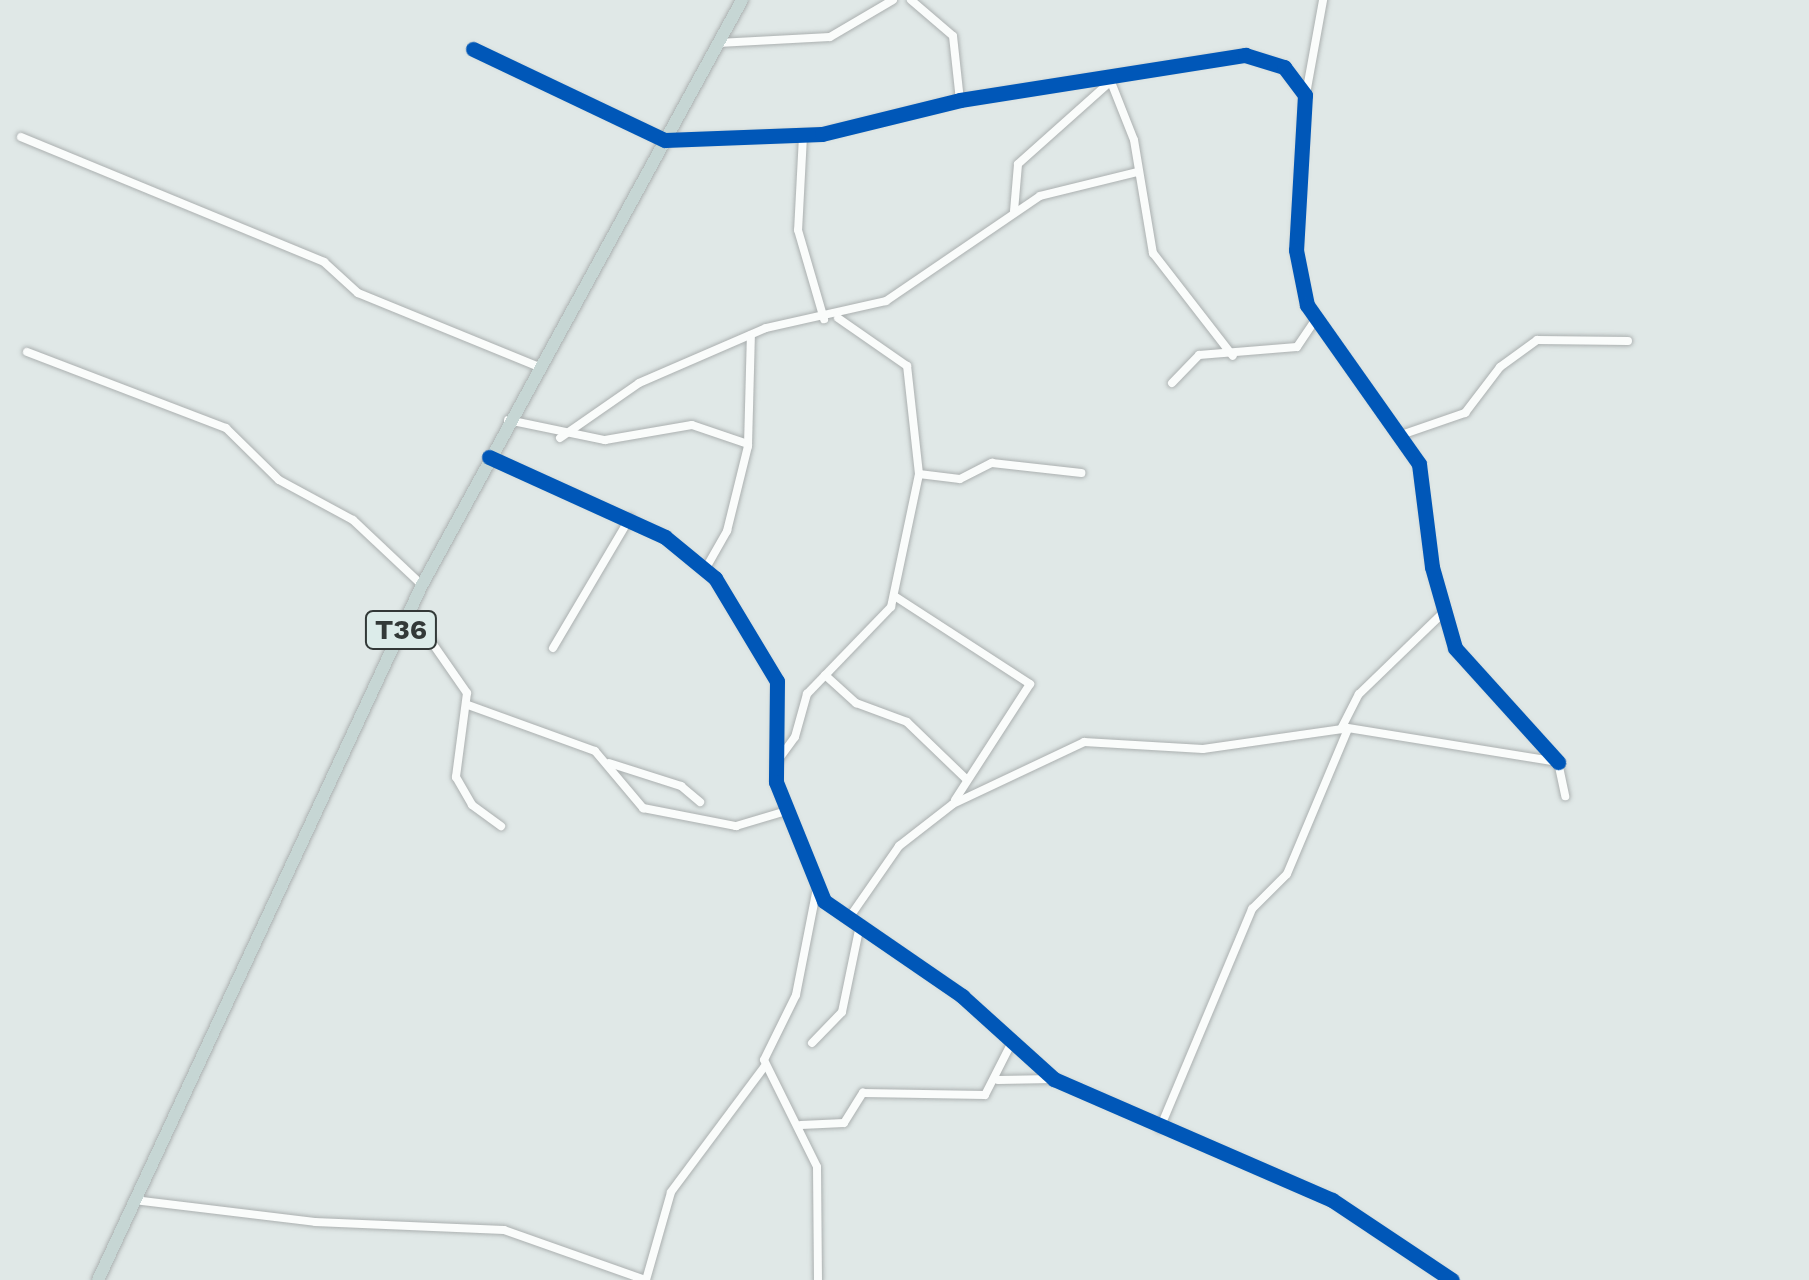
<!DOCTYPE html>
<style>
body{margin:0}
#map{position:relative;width:1809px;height:1280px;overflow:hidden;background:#e0e8e7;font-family:"Work Sans",sans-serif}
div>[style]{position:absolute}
.roads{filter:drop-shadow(0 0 2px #abb0b0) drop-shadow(0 0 2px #abb0b0)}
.street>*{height:8px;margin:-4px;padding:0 4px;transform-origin:4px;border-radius:4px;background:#fafcfb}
.highway>*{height:12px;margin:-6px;padding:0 6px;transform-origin:6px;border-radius:6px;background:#c6d6d4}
.cycleway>*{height:15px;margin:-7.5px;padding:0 7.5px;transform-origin:7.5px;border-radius:7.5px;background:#0057b8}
span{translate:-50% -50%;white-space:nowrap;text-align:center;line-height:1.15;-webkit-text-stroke:10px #dcecea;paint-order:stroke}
.shield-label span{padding:2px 8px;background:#dcecea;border:2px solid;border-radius:8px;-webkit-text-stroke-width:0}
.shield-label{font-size:28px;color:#323938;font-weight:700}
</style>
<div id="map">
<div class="roads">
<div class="street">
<i style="left:911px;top:0;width:55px;rotate:40.6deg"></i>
<i style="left:953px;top:36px;width:64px;rotate:83.8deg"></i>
<i style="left:718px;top:43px;width:112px;rotate:-3.1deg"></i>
<i style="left:830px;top:37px;width:73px;rotate:-30.4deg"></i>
<i style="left:473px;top:49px;width:212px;rotate:25.4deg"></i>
<i style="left:665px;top:140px;width:157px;rotate:-2.2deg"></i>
<i style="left:822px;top:134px;width:142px;rotate:-13.8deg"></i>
<i style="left:960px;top:100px;width:289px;rotate:-9deg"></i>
<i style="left:1245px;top:55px;width:41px;rotate:17.1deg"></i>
<i style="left:1284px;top:67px;width:35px;rotate:53deg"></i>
<i style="left:1305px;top:95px;width:155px;rotate:93.3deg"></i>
<i style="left:1296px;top:250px;width:56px;rotate:78.7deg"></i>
<i style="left:1307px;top:305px;width:194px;rotate:54.8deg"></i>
<i style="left:1419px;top:464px;width:104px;rotate:82.8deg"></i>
<i style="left:1432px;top:567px;width:84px;rotate:74.1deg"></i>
<i style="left:1455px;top:648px;width:154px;rotate:47.9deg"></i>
<i style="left:1111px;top:82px;width:62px;rotate:68.4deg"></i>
<i style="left:1134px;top:140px;width:115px;rotate:80.5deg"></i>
<i style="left:1153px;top:253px;width:130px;rotate:52.2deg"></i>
<i style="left:1306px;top:94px;width:96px;rotate:-79.7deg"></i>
<i style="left:803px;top:136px;width:94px;rotate:93deg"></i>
<i style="left:798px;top:230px;width:93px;rotate:73.7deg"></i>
<i style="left:21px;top:137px;width:328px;rotate:22.4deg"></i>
<i style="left:324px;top:262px;width:46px;rotate:42.4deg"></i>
<i style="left:358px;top:293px;width:193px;rotate:22.2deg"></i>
<i style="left:1014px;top:211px;width:47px;rotate:-85.1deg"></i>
<i style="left:1018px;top:164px;width:125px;rotate:-41.7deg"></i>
<i style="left:27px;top:352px;width:213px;rotate:20.9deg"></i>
<i style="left:226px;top:428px;width:74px;rotate:44.5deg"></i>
<i style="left:279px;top:480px;width:84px;rotate:28.4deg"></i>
<i style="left:353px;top:520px;width:95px;rotate:43.3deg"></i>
<i style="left:1172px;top:383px;width:39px;rotate:-46deg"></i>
<i style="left:1199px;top:355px;width:98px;rotate:-4.7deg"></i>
<i style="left:1297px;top:347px;width:30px;rotate:-56deg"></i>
<i style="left:508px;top:420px;width:99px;rotate:11.7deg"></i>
<i style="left:605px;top:440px;width:88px;rotate:-9.8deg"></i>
<i style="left:692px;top:425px;width:59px;rotate:18.7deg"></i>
<i style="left:1404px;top:434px;width:65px;rotate:-19deg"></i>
<i style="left:1465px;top:413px;width:58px;rotate:-52.7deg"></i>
<i style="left:1500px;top:367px;width:46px;rotate:-36.1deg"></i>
<i style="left:1537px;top:340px;width:91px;rotate:0.6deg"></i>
<i style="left:560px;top:438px;width:96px;rotate:-34.8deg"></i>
<i style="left:639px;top:383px;width:138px;rotate:-23.4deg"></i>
<i style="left:766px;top:328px;width:123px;rotate:-12.7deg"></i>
<i style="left:886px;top:301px;width:186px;rotate:-34.3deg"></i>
<i style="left:1040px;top:196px;width:100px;rotate:-13.9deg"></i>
<i style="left:489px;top:457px;width:193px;rotate:24.4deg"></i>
<i style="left:665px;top:537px;width:65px;rotate:39.4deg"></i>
<i style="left:715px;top:578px;width:120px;rotate:59deg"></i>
<i style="left:777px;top:681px;width:101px;rotate:90.6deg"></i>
<i style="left:776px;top:782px;width:128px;rotate:68deg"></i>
<i style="left:824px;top:901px;width:168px;rotate:34.5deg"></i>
<i style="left:962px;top:996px;width:124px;rotate:42.1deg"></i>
<i style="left:1054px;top:1079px;width:303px;rotate:23.5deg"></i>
<i style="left:1332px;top:1200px;width:144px;rotate:33.7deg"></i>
<i style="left:919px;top:474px;width:41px;rotate:7deg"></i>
<i style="left:960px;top:479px;width:36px;rotate:-27deg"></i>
<i style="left:992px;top:463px;width:90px;rotate:6.4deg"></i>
<i style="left:706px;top:568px;width:43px;rotate:-60.4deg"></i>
<i style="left:727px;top:531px;width:88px;rotate:-76.1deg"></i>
<i style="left:748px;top:446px;width:111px;rotate:-88.5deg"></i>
<i style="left:896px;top:597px;width:160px;rotate:33deg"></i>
<i style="left:1030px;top:684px;width:138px;rotate:122.9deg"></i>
<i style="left:410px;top:611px;width:100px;rotate:55.2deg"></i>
<i style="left:467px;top:693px;width:85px;rotate:97.5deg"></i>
<i style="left:456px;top:777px;width:32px;rotate:60deg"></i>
<i style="left:472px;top:805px;width:36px;rotate:36deg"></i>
<i style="left:553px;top:648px;width:151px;rotate:-59.4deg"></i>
<i style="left:825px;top:675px;width:42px;rotate:42.1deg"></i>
<i style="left:856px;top:703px;width:54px;rotate:20.4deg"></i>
<i style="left:907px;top:722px;width:82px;rotate:44deg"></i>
<i style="left:468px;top:705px;width:135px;rotate:19.9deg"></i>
<i style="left:595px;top:751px;width:75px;rotate:49.9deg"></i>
<i style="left:643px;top:808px;width:95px;rotate:11deg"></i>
<i style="left:736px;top:826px;width:49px;rotate:-16.6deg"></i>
<i style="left:1348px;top:728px;width:213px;rotate:9.2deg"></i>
<i style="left:1558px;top:762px;width:35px;rotate:78deg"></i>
<i style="left:609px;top:763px;width:76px;rotate:17.7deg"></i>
<i style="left:681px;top:786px;width:25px;rotate:40deg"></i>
<i style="left:776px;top:763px;width:32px;rotate:-54deg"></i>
<i style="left:795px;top:737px;width:45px;rotate:-74.4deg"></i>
<i style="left:807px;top:694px;width:121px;rotate:-46deg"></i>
<i style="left:891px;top:607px;width:136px;rotate:-78.1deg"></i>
<i style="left:919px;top:474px;width:109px;rotate:-96.3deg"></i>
<i style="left:907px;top:366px;width:84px;rotate:-145.2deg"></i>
<i style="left:816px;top:893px;width:104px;rotate:101.1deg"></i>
<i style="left:796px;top:995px;width:72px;rotate:116.2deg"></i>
<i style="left:764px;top:1060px;width:119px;rotate:63.6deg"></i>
<i style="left:817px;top:1167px;width:113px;rotate:89.5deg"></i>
<i style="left:849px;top:918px;width:88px;rotate:-55.2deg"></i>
<i style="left:899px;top:846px;width:68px;rotate:-37.9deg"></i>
<i style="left:953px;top:804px;width:145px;rotate:-25.3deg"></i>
<i style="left:1084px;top:742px;width:119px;rotate:3.4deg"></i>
<i style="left:1203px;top:749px;width:139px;rotate:-8.2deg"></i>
<i style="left:1341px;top:729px;width:39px;rotate:-63deg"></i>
<i style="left:1359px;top:694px;width:118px;rotate:-44deg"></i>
<i style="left:812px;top:1043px;width:43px;rotate:-45.9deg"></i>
<i style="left:842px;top:1012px;width:89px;rotate:-78.3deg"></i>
<i style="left:998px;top:1080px;width:56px;rotate:-1deg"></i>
<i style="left:801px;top:1125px;width:43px;rotate:-2.7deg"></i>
<i style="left:844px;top:1123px;width:36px;rotate:-58deg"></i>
<i style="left:863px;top:1093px;width:122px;rotate:0.9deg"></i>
<i style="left:985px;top:1095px;width:57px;rotate:-63deg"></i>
<i style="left:1160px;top:1128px;width:238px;rotate:-67.2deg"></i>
<i style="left:1252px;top:909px;width:49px;rotate:-45deg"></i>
<i style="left:1287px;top:874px;width:157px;rotate:-67.2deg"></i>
<i style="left:134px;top:1200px;width:182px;rotate:6.9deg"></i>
<i style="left:315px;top:1222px;width:189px;rotate:2.4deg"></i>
<i style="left:504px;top:1230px;width:150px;rotate:19.5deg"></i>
<i style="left:646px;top:1280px;width:91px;rotate:-74.1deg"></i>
<i style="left:671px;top:1192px;width:157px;rotate:-53.3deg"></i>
</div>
<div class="highway">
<i style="left:98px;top:1280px;width:767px;rotate:-65.01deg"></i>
<i style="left:422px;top:585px;width:667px;rotate:-61.32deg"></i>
</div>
</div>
<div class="cycleway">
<i style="left:473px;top:49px;width:212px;rotate:25.4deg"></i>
<i style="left:665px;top:140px;width:157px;rotate:-2.2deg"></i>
<i style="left:822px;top:134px;width:142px;rotate:-13.8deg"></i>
<i style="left:960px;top:100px;width:289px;rotate:-9deg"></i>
<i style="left:1245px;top:55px;width:41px;rotate:17.1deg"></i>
<i style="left:1284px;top:67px;width:35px;rotate:53deg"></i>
<i style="left:1305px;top:95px;width:155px;rotate:93.3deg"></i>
<i style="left:1296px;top:250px;width:56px;rotate:78.7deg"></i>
<i style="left:1307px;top:305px;width:194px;rotate:54.8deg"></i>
<i style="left:1419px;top:464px;width:104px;rotate:82.8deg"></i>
<i style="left:1432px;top:567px;width:84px;rotate:74.1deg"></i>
<i style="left:1455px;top:648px;width:154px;rotate:47.9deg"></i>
<i style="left:489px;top:457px;width:193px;rotate:24.4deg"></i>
<i style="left:665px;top:537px;width:65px;rotate:39.4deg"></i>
<i style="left:715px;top:578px;width:120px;rotate:59deg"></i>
<i style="left:777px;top:681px;width:101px;rotate:90.6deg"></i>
<i style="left:776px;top:782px;width:128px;rotate:68deg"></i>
<i style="left:824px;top:901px;width:168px;rotate:34.5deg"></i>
<i style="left:962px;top:996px;width:124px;rotate:42.1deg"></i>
<i style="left:1054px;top:1079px;width:303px;rotate:23.5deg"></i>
<i style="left:1332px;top:1200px;width:144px;rotate:33.7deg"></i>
</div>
<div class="shield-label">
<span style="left:401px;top:630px">T36</span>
</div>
</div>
